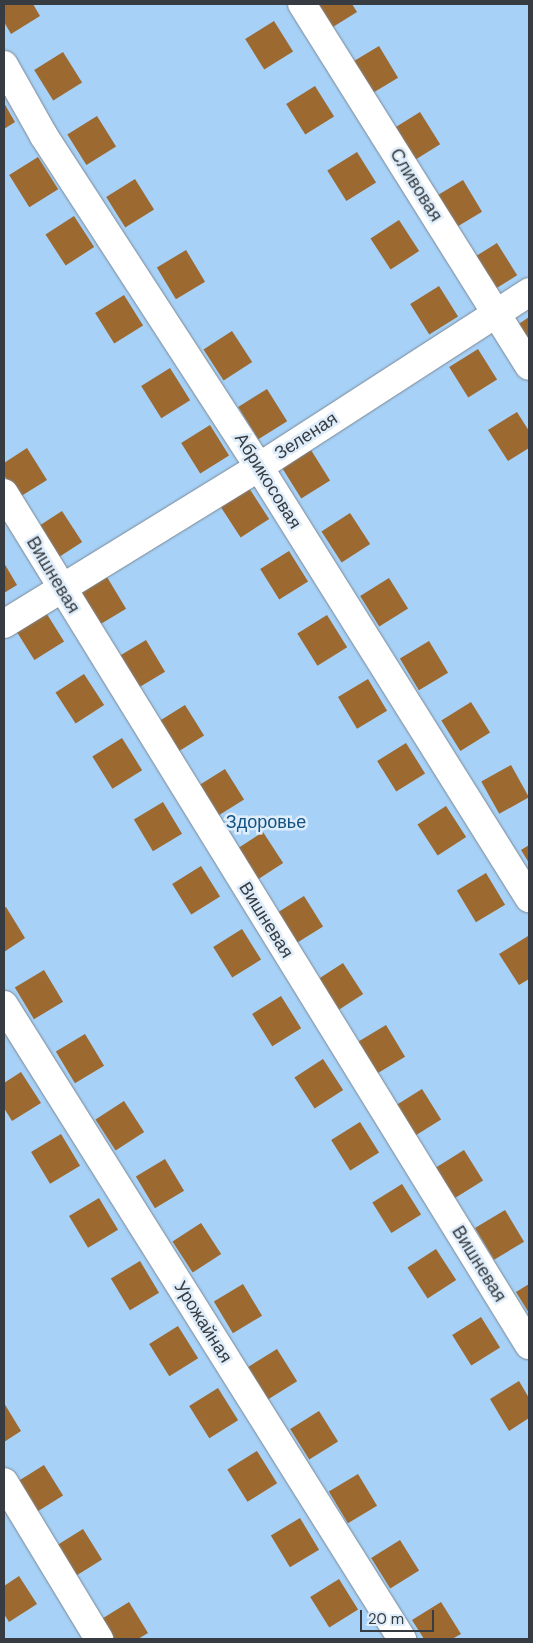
<!DOCTYPE html>
<meta charset="utf-8">
<style>
body{margin:0}
#map{position:relative;width:533px;height:1643px;overflow:hidden;background:#dfedfa;font-family:"DM Sans",sans-serif}
div>[style]{position:absolute}
.green>*{inset:0;background:#a7d1f7;transform-origin:0 0}
.building>*{inset:0;background:#9c6930;transform-origin:0 0}
.roads{filter:drop-shadow(0 0 1px #7c8894) drop-shadow(0 0 1px #7c8894)}
.minor>*{height:28px;margin:-14px;padding:0 14px;transform-origin:14px;border-radius:14px;background:#fff}
span{translate:-50% -50%;white-space:nowrap;text-align:center;line-height:1.15;-webkit-text-stroke:5px #dfedfa;paint-order:stroke}
.street-label{font-size:18px;color:#363c41}
.park-label{font-size:18px;color:#135384}
.frame{position:absolute;inset:0;border:5px solid #363c41;pointer-events:none}
.scale{position:absolute;left:360px;top:1610px;width:74px;height:22px;box-sizing:border-box;border:2px solid #363c41;border-top:0;padding-left:6px;font-size:15px;line-height:18px;white-space:nowrap;color:#363c41;-webkit-text-stroke:4px #dfedfa;paint-order:stroke}
</style>
<div id="map">
<div class="green">
<i style="left:4px;top:4px;width:525px;height:1635px"></i>
</div>
<div class="building">
<i style="clip-path:polygon(4px 4px,33px 4px,40px 16px,11px 34px,4px 22px)"></i>
<i style="clip-path:polygon(312px 4px,352px 4px,357px 12px,328px 30px)"></i>
<i style="left:274px;top:21px;width:36px;height:34px;rotate:58deg"></i>
<i style="left:379px;top:46px;width:37px;height:35px;rotate:59deg"></i>
<i style="left:63px;top:52px;width:36px;height:34px;rotate:58deg"></i>
<i style="left:315px;top:86px;width:36px;height:34px;rotate:58deg"></i>
<i style="clip-path:polygon(4px 103px,15px 122px,4px 129px)"></i>
<i style="left:420px;top:112px;width:38px;height:35px;rotate:58deg"></i>
<i style="left:97px;top:116px;width:36px;height:35px;rotate:58deg"></i>
<i style="left:357px;top:152px;width:36px;height:35px;rotate:58deg"></i>
<i style="left:38px;top:157px;width:38px;height:34px;rotate:58deg"></i>
<i style="left:135px;top:179px;width:36px;height:34px;rotate:58deg"></i>
<i style="left:463px;top:180px;width:37px;height:34px;rotate:59deg"></i>
<i style="left:74px;top:216px;width:37px;height:34px;rotate:57deg"></i>
<i style="left:399px;top:220px;width:37px;height:34px;rotate:57deg"></i>
<i style="left:497px;top:243px;width:38px;height:34px;rotate:58deg"></i>
<i style="left:186px;top:250px;width:37px;height:34px;rotate:59deg"></i>
<i style="left:439px;top:286px;width:36px;height:34px;rotate:58deg"></i>
<i style="left:124px;top:295px;width:36px;height:34px;rotate:58deg"></i>
<i style="clip-path:polygon(529px 317px,529px 354px,513px 328px)"></i>
<i style="left:232px;top:331px;width:37px;height:34px;rotate:57deg"></i>
<i style="left:478px;top:349px;width:36px;height:34px;rotate:58deg"></i>
<i style="left:170px;top:368px;width:38px;height:34px;rotate:58deg"></i>
<i style="left:267px;top:389px;width:38px;height:34px;rotate:58deg"></i>
<i style="clip-path:polygon(517px 412px,529px 431px,529px 448px,508px 461px,488px 430px)"></i>
<i style="left:210px;top:425px;width:36px;height:34px;rotate:58deg"></i>
<i style="clip-path:polygon(27px 448px,47px 480px,18px 498px,4px 475px,4px 463px)"></i>
<i style="left:311px;top:450px;width:36px;height:34px;rotate:58deg"></i>
<i style="left:249px;top:488px;width:37px;height:34px;rotate:57deg"></i>
<i style="left:62px;top:511px;width:37px;height:34px;rotate:57deg"></i>
<i style="left:350px;top:513px;width:37px;height:34px;rotate:57deg"></i>
<i style="left:289px;top:551px;width:36px;height:34px;rotate:58deg"></i>
<i style="clip-path:polygon(4px 563px,17px 585px,4px 593px)"></i>
<i style="left:107px;top:577px;width:37px;height:34px;rotate:59deg"></i>
<i style="left:389px;top:578px;width:36px;height:34px;rotate:58deg"></i>
<i style="left:45px;top:611px;width:36px;height:35px;rotate:58deg"></i>
<i style="left:327px;top:615px;width:38px;height:35px;rotate:58deg"></i>
<i style="left:146px;top:640px;width:37px;height:34px;rotate:59deg"></i>
<i style="left:429px;top:641px;width:37px;height:34px;rotate:59deg"></i>
<i style="left:84px;top:674px;width:37px;height:34px;rotate:57deg"></i>
<i style="left:368px;top:679px;width:37px;height:35px;rotate:59deg"></i>
<i style="left:471px;top:702px;width:36px;height:35px;rotate:58deg"></i>
<i style="left:185px;top:705px;width:36px;height:35px;rotate:58deg"></i>
<i style="left:122px;top:738px;width:38px;height:35px;rotate:58deg"></i>
<i style="left:406px;top:743px;width:36px;height:34px;rotate:58deg"></i>
<i style="left:511px;top:765px;width:37px;height:34px;rotate:61deg"></i>
<i style="left:225px;top:769px;width:36px;height:34px;rotate:58deg"></i>
<i style="left:163px;top:802px;width:37px;height:34px;rotate:59deg"></i>
<i style="left:446px;top:806px;width:37px;height:34px;rotate:57deg"></i>
<i style="left:263px;top:832px;width:37px;height:34px;rotate:57deg"></i>
<i style="clip-path:polygon(529px 845px,529px 863px,521px 850px)"></i>
<i style="left:201px;top:866px;width:36px;height:34px;rotate:58deg"></i>
<i style="left:486px;top:873px;width:37px;height:34px;rotate:59deg"></i>
<i style="left:304px;top:896px;width:36px;height:34px;rotate:58deg"></i>
<i style="clip-path:polygon(6px 907px,25px 938px,4px 952px,4px 908px)"></i>
<i style="left:242px;top:929px;width:36px;height:34px;rotate:58deg"></i>
<i style="clip-path:polygon(528px 936px,529px 979px,519px 985px,499px 954px)"></i>
<i style="left:343px;top:963px;width:37px;height:34px;rotate:57deg"></i>
<i style="left:44px;top:970px;width:37px;height:34px;rotate:59deg"></i>
<i style="left:281px;top:996px;width:38px;height:34px;rotate:58deg"></i>
<i style="left:386px;top:1025px;width:37px;height:35px;rotate:59deg"></i>
<i style="left:85px;top:1034px;width:37px;height:34px;rotate:59deg"></i>
<i style="left:323px;top:1059px;width:37px;height:34px;rotate:57deg"></i>
<i style="clip-path:polygon(21px 1072px,41px 1103px,12px 1121px,4px 1108px,4px 1083px)"></i>
<i style="left:422px;top:1089px;width:36px;height:34px;rotate:58deg"></i>
<i style="left:124px;top:1101px;width:37px;height:34px;rotate:57deg"></i>
<i style="left:360px;top:1122px;width:36px;height:34px;rotate:58deg"></i>
<i style="left:61px;top:1134px;width:37px;height:35px;rotate:59deg"></i>
<i style="left:464px;top:1150px;width:36px;height:34px;rotate:58deg"></i>
<i style="left:165px;top:1159px;width:37px;height:34px;rotate:59deg"></i>
<i style="left:402px;top:1184px;width:36px;height:35px;rotate:58deg"></i>
<i style="left:99px;top:1198px;width:37px;height:35px;rotate:59deg"></i>
<i style="left:505px;top:1210px;width:37px;height:35px;rotate:59deg"></i>
<i style="left:201px;top:1223px;width:37px;height:34px;rotate:57deg"></i>
<i style="left:436px;top:1249px;width:37px;height:34px;rotate:57deg"></i>
<i style="left:140px;top:1261px;width:37px;height:34px;rotate:59deg"></i>
<i style="left:243px;top:1284px;width:37px;height:34px;rotate:59deg"></i>
<i style="clip-path:polygon(529px 1284px,529px 1313px,516px 1292px)"></i>
<i style="left:481px;top:1317px;width:36px;height:34px;rotate:58deg"></i>
<i style="left:178px;top:1326px;width:38px;height:34px;rotate:58deg"></i>
<i style="left:277px;top:1349px;width:38px;height:34px;rotate:58deg"></i>
<i style="clip-path:polygon(519px 1381px,529px 1398px,529px 1418px,509px 1431px,490px 1399px)"></i>
<i style="left:218px;top:1388px;width:38px;height:34px;rotate:58deg"></i>
<i style="clip-path:polygon(4px 1403px,21px 1431px,4px 1442px)"></i>
<i style="left:319px;top:1411px;width:36px;height:34px;rotate:58deg"></i>
<i style="left:257px;top:1451px;width:38px;height:35px;rotate:58deg"></i>
<i style="left:44px;top:1465px;width:36px;height:34px;rotate:58deg"></i>
<i style="left:358px;top:1474px;width:37px;height:34px;rotate:59deg"></i>
<i style="left:300px;top:1518px;width:37px;height:34px;rotate:59deg"></i>
<i style="left:83px;top:1529px;width:36px;height:34px;rotate:58deg"></i>
<i style="left:400px;top:1540px;width:36px;height:34px;rotate:58deg"></i>
<i style="clip-path:polygon(19px 1576px,37px 1604px,9px 1622px,4px 1614px,4px 1586px)"></i>
<i style="left:339px;top:1579px;width:36px;height:34px;rotate:58deg"></i>
<i style="clip-path:polygon(129px 1602px,148px 1633px,138px 1639px,111px 1639px,100px 1620px)"></i>
<i style="clip-path:polygon(441px 1602px,461px 1634px,452px 1639px,424px 1639px,412px 1620px)"></i>
</div>
<div class="roads">
<div class="minor">
<i style="left:302px;top:4px;width:427px;rotate:57.9deg"></i>
<i style="left:4px;top:65px;width:81px;rotate:60.6deg"></i>
<i style="left:44px;top:136px;width:395px;rotate:57deg"></i>
<i style="left:259px;top:467px;width:509px;rotate:57.93deg"></i>
<i style="left:4px;top:493px;width:1001px;rotate:58.36deg"></i>
<i style="left:4px;top:624px;width:299px;rotate:-31.6deg"></i>
<i style="left:259px;top:467px;width:322px;rotate:-32.9deg"></i>
<i style="left:4px;top:1005px;width:749px;rotate:57.88deg"></i>
<i style="left:4px;top:1482px;width:184px;rotate:58.8deg"></i>
</div>
</div>
<div class="street-label">
<span style="left:416px;top:185px;rotate:58deg">Сливовая</span>
<span style="left:306px;top:436px;rotate:-33deg">Зеленая</span>
<span style="left:268px;top:481px;rotate:58deg">Абрикосовая</span>
<span style="left:53px;top:575px;rotate:59deg">Вишневая</span>
<span style="left:266px;top:920px;rotate:58deg">Вишневая</span>
<span style="left:479px;top:1264px;rotate:58deg">Вишневая</span>
<span style="left:203px;top:1322px;rotate:58deg">Урожайная</span>
</div>
<div class="park-label">
<span style="left:266px;top:822px">Здоровье</span>
</div>
<div class="frame"></div>
<div class="scale">20 m</div>
</div>
